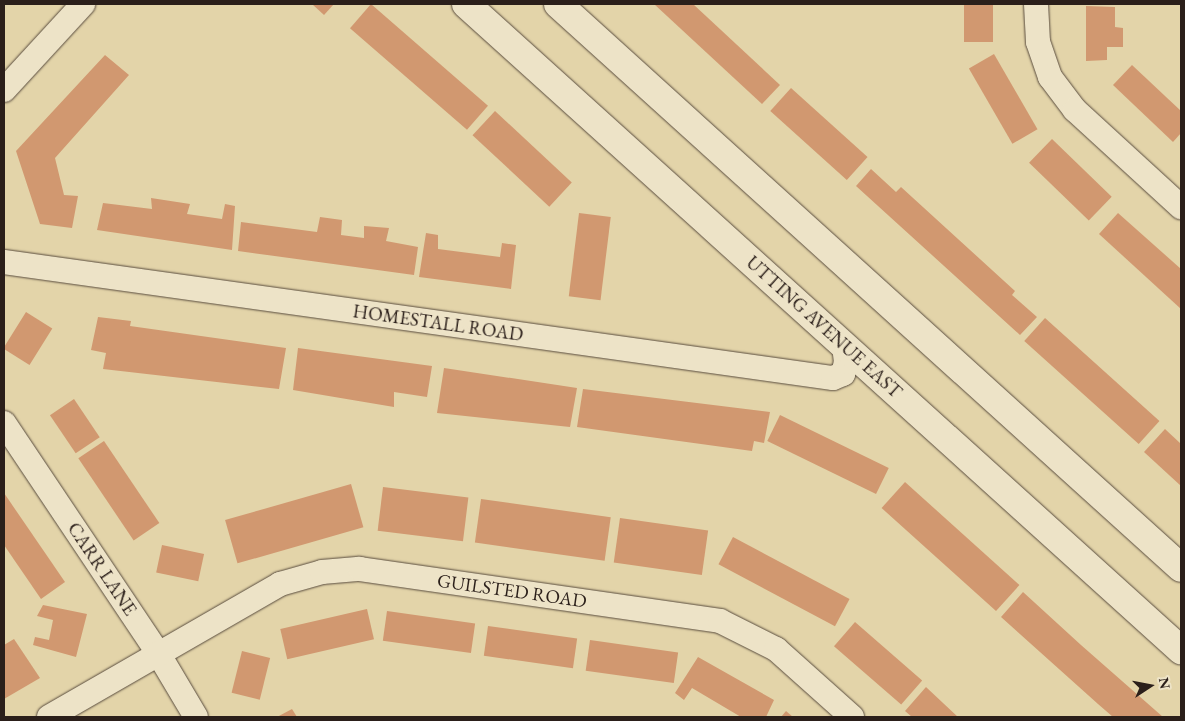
<!DOCTYPE html>
<style>
body{margin:0}
#map{position:relative;width:1185px;height:721px;overflow:hidden;background:#e3d4a9;font-family:"EB Garamond",serif}
div>[style]{position:absolute}
.building>*{inset:0;background:#d19870;transform-origin:0 0}
.roads{filter:drop-shadow(0 0 1px #594c3e) drop-shadow(0 0 1px #594c3e)}
.minor>*{height:24px;margin:-12px;padding:0 12px;transform-origin:12px;border-radius:12px;background:#ede3c7}
.tertiary>*{height:28px;margin:-14px;padding:0 14px;transform-origin:14px;border-radius:14px;background:#ede3c7}
span{translate:-50% -50%;white-space:nowrap;text-align:center;line-height:1.15;-webkit-text-stroke:5px #ede3c7;paint-order:stroke}
.street-label{font-size:19px;color:#2b1f1a}
.frame{position:absolute;inset:0;border:5px solid #2b1f1a;pointer-events:none}
.north{position:absolute;left:1125px;top:661px;width:50px;height:50px;-webkit-text-stroke:4px #ede3c7;paint-order:stroke;rotate:79deg;font-size:14px;font-weight:700;line-height:20px;text-align:center;color:#2b1f1a}
.north::after{content:'';display:block;margin:auto;width:18px;height:22px;background:#2b1f1a;clip-path:polygon(50% 0,100% 100%,50% 72%,0 100%)}
</style>
<div id="map">
<div class="building">
<i style="clip-path:polygon(312px 4px,334px 4px,324px 15px)"></i>
<i style="left:371px;top:4px;width:155px;height:32px;rotate:41deg"></i>
<i style="clip-path:polygon(654px 4px,693px 4px,780px 85px,762px 104px)"></i>
<i style="left:964px;top:4px;width:29px;height:38px"></i>
<i style="clip-path:polygon(1086px 6px,1115px 7px,1115px 27px,1123px 28px,1123px 47px,1107px 47px,1107px 60px,1086px 61px)"></i>
<i style="left:994px;top:54px;width:87px;height:29px;rotate:60deg"></i>
<i style="clip-path:polygon(105px 55px,129px 75px,55px 158px,64px 195px,78px 196px,72px 228px,40px 224px,16px 151px)"></i>
<i style="clip-path:polygon(1132px 65px,1181px 111px,1181px 133px,1173px 142px,1113px 85px)"></i>
<i style="left:791px;top:88px;width:103px;height:31px;rotate:42deg"></i>
<i style="left:495px;top:111px;width:105px;height:33px;rotate:43deg"></i>
<i style="left:1052px;top:139px;width:83px;height:33px;rotate:44deg"></i>
<i style="clip-path:polygon(871px 169px,896px 192px,901px 187px,1015px 291px,1012px 295px,1037px 317px,1020px 335px,856px 186px)"></i>
<i style="clip-path:polygon(151px 198px,190px 204px,187px 214px,222px 219px,225px 204px,235px 206px,232px 250px,97px 230px,103px 203px,152px 209px)"></i>
<i style="left:579px;top:213px;width:32px;height:84px;rotate:7deg"></i>
<i style="clip-path:polygon(1118px 213px,1181px 269px,1181px 309px,1099px 234px)"></i>
<i style="clip-path:polygon(320px 217px,342px 220px,341px 235px,364px 238px,364px 226px,389px 228px,386px 241px,418px 247px,414px 275px,238px 251px,241px 222px,317px 232px)"></i>
<i style="clip-path:polygon(426px 233px,438px 235px,438px 249px,500px 257px,502px 243px,516px 245px,511px 289px,419px 277px)"></i>
<i style="left:26px;top:312px;width:31px;height:43px;rotate:32deg"></i>
<i style="clip-path:polygon(98px 317px,131px 321px,130px 326px,286px 348px,279px 389px,103px 369px,106px 353px,91px 350px)"></i>
<i style="left:1045px;top:318px;width:154px;height:31px;rotate:42deg"></i>
<i style="clip-path:polygon(298px 348px,432px 366px,427px 397px,394px 392px,394px 407px,293px 390px)"></i>
<i style="clip-path:polygon(444px 368px,577px 388px,570px 427px,437px 413px)"></i>
<i style="clip-path:polygon(583px 389px,770px 412px,764px 443px,754px 441px,752px 451px,577px 427px)"></i>
<i style="left:74px;top:399px;width:46px;height:29px;rotate:56deg"></i>
<i style="left:780px;top:415px;width:121px;height:29px;rotate:26deg"></i>
<i style="clip-path:polygon(1165px 429px,1181px 444px,1181px 486px,1144px 452px)"></i>
<i style="left:104px;top:441px;width:99px;height:31px;rotate:56deg"></i>
<i style="left:905px;top:482px;width:154px;height:35px;rotate:42deg"></i>
<i style="left:351px;top:484px;width:45px;height:131px;rotate:74deg"></i>
<i style="left:383px;top:487px;width:86px;height:44px;rotate:7deg"></i>
<i style="clip-path:polygon(4px 493px,65px 582px,41px 599px,4px 545px)"></i>
<i style="left:481px;top:499px;width:131px;height:44px;rotate:8deg"></i>
<i style="left:620px;top:518px;width:89px;height:45px;rotate:8deg"></i>
<i style="left:733px;top:537px;width:132px;height:31px;rotate:28deg"></i>
<i style="left:162px;top:545px;width:43px;height:28px;rotate:12deg"></i>
<i style="clip-path:polygon(1023px 592px,1081px 645px,1163px 717px,1113px 717px,1098px 704px,1001px 617px)"></i>
<i style="clip-path:polygon(43px 605px,87px 614px,76px 657px,33px 645px,35px 637px,49px 640px,53px 620px,37px 616px)"></i>
<i style="left:367px;top:609px;width:31px;height:89px;rotate:77deg"></i>
<i style="left:387px;top:611px;width:89px;height:30px;rotate:8deg"></i>
<i style="left:855px;top:622px;width:89px;height:32px;rotate:41deg"></i>
<i style="left:488px;top:626px;width:90px;height:30px;rotate:8deg"></i>
<i style="clip-path:polygon(14px 639px,40px 678px,4px 699px,4px 645px)"></i>
<i style="left:590px;top:640px;width:89px;height:31px;rotate:8deg"></i>
<i style="left:242px;top:651px;width:29px;height:43px;rotate:14deg"></i>
<i style="clip-path:polygon(698px 657px,774px 700px,766px 717px,741px 717px,692px 688px,684px 700px,675px 693px)"></i>
<i style="clip-path:polygon(926px 687px,943px 703px,958px 717px,912px 717px,905px 711px)"></i>
<i style="clip-path:polygon(292px 709px,297px 717px,277px 717px)"></i>
<i style="clip-path:polygon(786px 711px,793px 717px,781px 717px)"></i>
</div>
<div class="roads">
<div class="minor">
<i style="left:1036px;top:4px;width:38px;rotate:87deg"></i>
<i style="left:1038px;top:42px;width:37px;rotate:71deg"></i>
<i style="left:1050px;top:77px;width:41px;rotate:52.9deg"></i>
<i style="left:1075px;top:110px;width:144px;rotate:42.5deg"></i>
<i style="left:4px;top:90px;width:117px;rotate:-47.4deg"></i>
<i style="left:4px;top:262px;width:837px;rotate:7.97deg"></i>
<i style="left:833px;top:378px;width:11px;rotate:-22deg"></i>
<i style="left:843px;top:374px;width:12px;rotate:-76deg"></i>
<i style="left:846px;top:362px;width:17px;rotate:-97deg"></i>
<i style="left:4px;top:423px;width:277px;rotate:56.2deg"></i>
<i style="left:158px;top:653px;width:74px;rotate:59.3deg"></i>
<i style="left:49px;top:717px;width:267px;rotate:-29.9deg"></i>
<i style="left:280px;top:584px;width:44px;rotate:-15.9deg"></i>
<i style="left:322px;top:572px;width:38px;rotate:-5deg"></i>
<i style="left:360px;top:569px;width:364px;rotate:8.2deg"></i>
<i style="left:720px;top:621px;width:63px;rotate:26.6deg"></i>
<i style="left:776px;top:649px;width:102px;rotate:41.8deg"></i>
</div>
<div class="tertiary">
<i style="left:466px;top:4px;width:964px;rotate:42.1deg"></i>
<i style="left:558px;top:4px;width:840px;rotate:42.15deg"></i>
</div>
</div>
<div class="street-label">
<span style="left:438px;top:323px;rotate:8deg">HOMESTALL ROAD</span>
<span style="left:824px;top:327px;rotate:42deg">UTTING AVENUE EAST</span>
<span style="left:102px;top:569px;rotate:56deg">CARR LANE</span>
<span style="left:512px;top:591px;rotate:8deg">GUILSTED ROAD</span>
</div>
<div class="frame"></div>
<div class="north">N</div>
</div>
